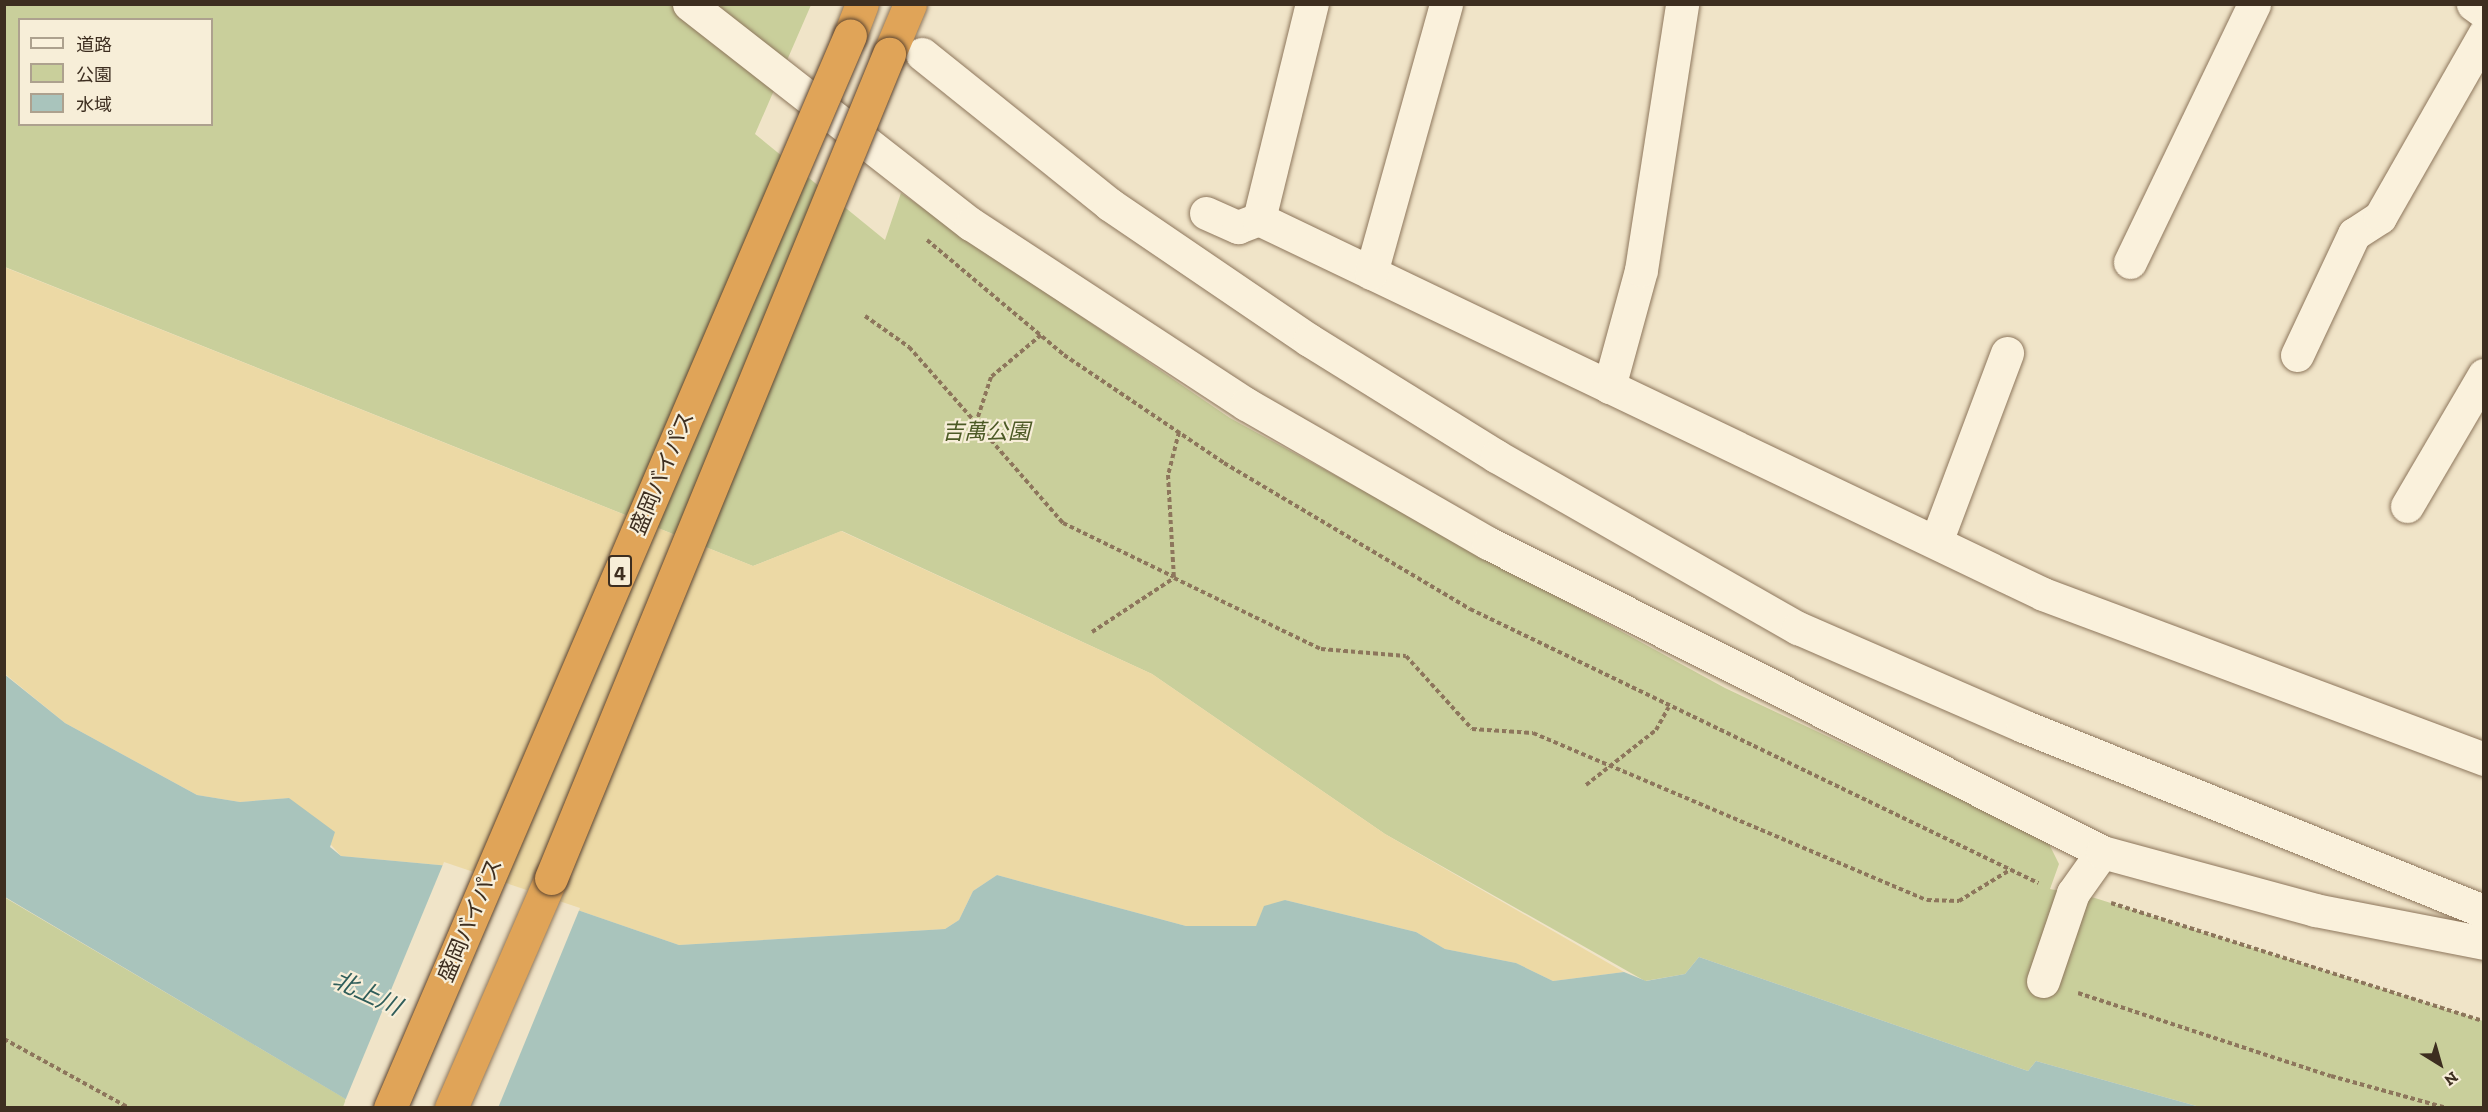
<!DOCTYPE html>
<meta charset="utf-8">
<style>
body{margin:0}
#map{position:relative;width:2488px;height:1112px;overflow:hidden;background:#f0e4c8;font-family:"Zilla Slab","Noto Sans JP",serif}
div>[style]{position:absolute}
.green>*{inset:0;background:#c9cf9b}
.sand>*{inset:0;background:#ecd9a5}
.water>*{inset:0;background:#a9c4bc}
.pier>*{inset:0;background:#f0e4c8}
.path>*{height:4px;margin-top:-2px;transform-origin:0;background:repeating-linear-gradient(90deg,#8d765c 0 4.5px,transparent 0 7.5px)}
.roads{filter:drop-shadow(0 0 2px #8d765c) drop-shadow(0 0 2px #8d765c)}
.street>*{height:33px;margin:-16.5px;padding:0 16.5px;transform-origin:16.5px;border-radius:16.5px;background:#faf1dc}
.highway>*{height:33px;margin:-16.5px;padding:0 16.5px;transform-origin:16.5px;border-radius:16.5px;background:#e0a458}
.bridges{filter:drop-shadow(0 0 2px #5b4430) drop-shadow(0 0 2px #5b4430)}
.highway-bridge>*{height:33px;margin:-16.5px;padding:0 16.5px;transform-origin:16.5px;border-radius:16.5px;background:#e0a458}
span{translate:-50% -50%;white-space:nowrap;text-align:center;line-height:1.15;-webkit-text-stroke:4.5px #f7eed8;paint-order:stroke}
.shield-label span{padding:2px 4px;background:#f7eed8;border:2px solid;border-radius:4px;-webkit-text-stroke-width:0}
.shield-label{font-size:21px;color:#3d2e20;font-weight:700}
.park-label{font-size:22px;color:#4d5a26;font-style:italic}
.street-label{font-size:22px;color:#3d2e20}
.water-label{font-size:24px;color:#2f5d5a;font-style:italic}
.frame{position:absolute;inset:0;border:6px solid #3d2e20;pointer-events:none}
.legend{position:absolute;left:18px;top:18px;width:195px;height:108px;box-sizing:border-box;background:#f7eed8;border:2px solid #ada18e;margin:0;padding:8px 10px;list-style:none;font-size:18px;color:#3d2e20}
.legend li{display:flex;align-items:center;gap:12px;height:30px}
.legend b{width:30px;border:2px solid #ada18e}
.north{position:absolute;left:2410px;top:1034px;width:60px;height:60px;-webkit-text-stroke:4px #f7eed8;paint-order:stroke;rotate:143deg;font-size:16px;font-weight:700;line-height:24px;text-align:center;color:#3d2e20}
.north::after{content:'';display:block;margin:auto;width:21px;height:27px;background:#3d2e20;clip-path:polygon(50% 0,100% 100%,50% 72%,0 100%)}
</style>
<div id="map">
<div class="green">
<i style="clip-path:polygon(evenodd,4px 5px,811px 5px,755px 134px,885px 240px,901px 193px,1230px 418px,1725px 688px,2047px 840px,2059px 864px,2050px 889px,2095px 898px,2483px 1021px,2483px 1107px,2200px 1107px,2036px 1061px,2028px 1071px,1699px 957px,1685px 974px,1645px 981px,1385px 834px,1152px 674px,842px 531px,753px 566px,5px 267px,4px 5px,20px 20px,212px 20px,212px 124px,20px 124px,20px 20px)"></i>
<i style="clip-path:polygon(4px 897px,346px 1099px,343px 1107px,5px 1107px)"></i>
</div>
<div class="sand">
<i style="clip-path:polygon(4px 267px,753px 566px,841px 531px,1152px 674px,1385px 834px,1624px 972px,1553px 981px,1516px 963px,1445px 949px,1416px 932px,1285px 900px,1256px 926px,1186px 926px,997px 875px,973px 891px,959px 920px,945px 929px,679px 945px,450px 866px,341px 856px,289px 798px,240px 802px,197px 795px,65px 723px,5px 674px)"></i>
</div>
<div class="water">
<i style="clip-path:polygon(4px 674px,65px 723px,197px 795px,240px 802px,289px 798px,335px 832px,330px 847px,341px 856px,450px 866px,679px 945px,945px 929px,959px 920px,973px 891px,997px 875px,1186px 926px,1256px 926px,1264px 906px,1285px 900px,1416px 932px,1445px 949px,1516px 963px,1553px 981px,1624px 972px,1646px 981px,1685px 974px,1699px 957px,2028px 1071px,2036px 1061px,2200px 1107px,359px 1107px,5px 897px)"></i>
</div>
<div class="pier">
<i style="clip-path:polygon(444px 862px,580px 908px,498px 1108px,354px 1108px,345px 1101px)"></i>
</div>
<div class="path">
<i style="left:927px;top:240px;width:179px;rotate:40deg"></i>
<i style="left:1064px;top:355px;width:193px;rotate:34deg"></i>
<i style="left:1224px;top:463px;width:286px;rotate:30.7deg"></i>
<i style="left:1470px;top:609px;width:631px;rotate:25.75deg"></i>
<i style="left:865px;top:316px;width:54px;rotate:35.2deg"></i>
<i style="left:909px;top:347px;width:101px;rotate:48.6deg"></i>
<i style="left:1041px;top:335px;width:65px;rotate:140deg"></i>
<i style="left:991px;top:377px;width:48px;rotate:108.1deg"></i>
<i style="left:976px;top:423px;width:133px;rotate:49deg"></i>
<i style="left:1063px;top:523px;width:123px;rotate:25.9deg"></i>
<i style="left:1179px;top:432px;width:44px;rotate:104.3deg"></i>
<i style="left:1168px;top:475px;width:103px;rotate:86.7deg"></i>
<i style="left:1174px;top:578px;width:163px;rotate:25.8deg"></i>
<i style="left:1321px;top:649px;width:85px;rotate:4.7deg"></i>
<i style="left:1406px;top:656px;width:98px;rotate:47.9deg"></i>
<i style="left:1472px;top:729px;width:61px;rotate:3.8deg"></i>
<i style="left:1533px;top:733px;width:428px;rotate:23deg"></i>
<i style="left:1927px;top:900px;width:32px;rotate:2deg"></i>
<i style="left:1959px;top:901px;width:60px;rotate:-31.3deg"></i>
<i style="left:1092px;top:632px;width:98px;rotate:-33.4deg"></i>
<i style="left:1586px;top:785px;width:89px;rotate:-38.2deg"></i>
<i style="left:1656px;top:730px;width:26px;rotate:-61deg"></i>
<i style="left:2111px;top:903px;width:391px;rotate:17.6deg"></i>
<i style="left:2078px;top:993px;width:266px;rotate:18.2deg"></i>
<i style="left:2331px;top:1076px;width:119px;rotate:15.5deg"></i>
<i style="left:4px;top:1039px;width:143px;rotate:28.9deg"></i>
</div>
<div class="roads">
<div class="street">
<i style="left:689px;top:4px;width:358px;rotate:38deg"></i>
<i style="left:971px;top:224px;width:329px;rotate:33.2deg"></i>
<i style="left:1246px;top:404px;width:279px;rotate:29.9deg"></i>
<i style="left:1488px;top:543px;width:687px;rotate:26.71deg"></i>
<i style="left:2473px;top:4px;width:14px;rotate:36deg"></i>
<i style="left:922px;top:54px;width:240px;rotate:38.7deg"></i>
<i style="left:1109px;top:204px;width:242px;rotate:34.2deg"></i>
<i style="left:1309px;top:340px;width:220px;rotate:31.8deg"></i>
<i style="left:1496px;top:456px;width:348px;rotate:29.7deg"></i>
<i style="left:1798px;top:628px;width:245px;rotate:23.5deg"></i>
<i style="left:2023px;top:726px;width:497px;rotate:21.9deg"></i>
<i style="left:1206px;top:213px;width:35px;rotate:24deg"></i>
<i style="left:1238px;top:227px;width:22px;rotate:-21deg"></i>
<i style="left:1259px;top:219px;width:221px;rotate:-76.2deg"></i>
<i style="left:1259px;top:219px;width:869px;rotate:25.56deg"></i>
<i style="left:2043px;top:594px;width:471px;rotate:20.5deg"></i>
<i style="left:2130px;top:262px;width:286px;rotate:-64.3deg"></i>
<i style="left:1371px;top:273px;width:279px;rotate:-74.4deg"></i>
<i style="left:2297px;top:355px;width:134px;rotate:-64.8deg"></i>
<i style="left:2354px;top:234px;width:31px;rotate:-33deg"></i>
<i style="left:2380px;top:217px;width:210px;rotate:-60.3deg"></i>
<i style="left:1609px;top:387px;width:121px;rotate:-74.7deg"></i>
<i style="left:1641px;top:270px;width:269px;rotate:-81.2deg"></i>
<i style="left:2407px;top:506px;width:152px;rotate:-59.6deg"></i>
<i style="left:1936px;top:542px;width:202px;rotate:-69.4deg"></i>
<i style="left:2043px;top:981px;width:93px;rotate:-71.2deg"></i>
<i style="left:2073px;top:893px;width:50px;rotate:-54.7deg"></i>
<i style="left:2102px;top:852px;width:221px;rotate:15.2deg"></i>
<i style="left:2315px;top:910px;width:172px;rotate:11deg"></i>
</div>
<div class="highway">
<i style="left:850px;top:35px;width:33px;rotate:-69deg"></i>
<i style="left:889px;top:54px;width:54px;rotate:-67.2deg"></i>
<i style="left:451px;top:1108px;width:251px;rotate:-66.5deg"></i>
</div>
</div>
<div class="bridges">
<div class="highway-bridge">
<i style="left:551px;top:878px;width:891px;rotate:-67.7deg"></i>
<i style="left:390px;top:1108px;width:1167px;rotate:-66.79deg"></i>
</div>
</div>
<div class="shield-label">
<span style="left:620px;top:571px">4</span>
</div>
<div class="park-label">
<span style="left:986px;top:432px">吉萬公園</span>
</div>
<div class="street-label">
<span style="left:662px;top:473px;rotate:-67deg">盛岡バイパス</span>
<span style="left:470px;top:920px;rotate:-67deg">盛岡バイパス</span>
</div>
<div class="water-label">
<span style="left:367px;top:993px;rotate:25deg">北上川</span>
</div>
<div class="frame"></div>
<ul class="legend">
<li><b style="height:8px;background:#faf1dc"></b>道路</li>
<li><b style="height:16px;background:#c9cf9b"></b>公園</li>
<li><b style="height:16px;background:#a9c4bc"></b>水域</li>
</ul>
<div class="north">N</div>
</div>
